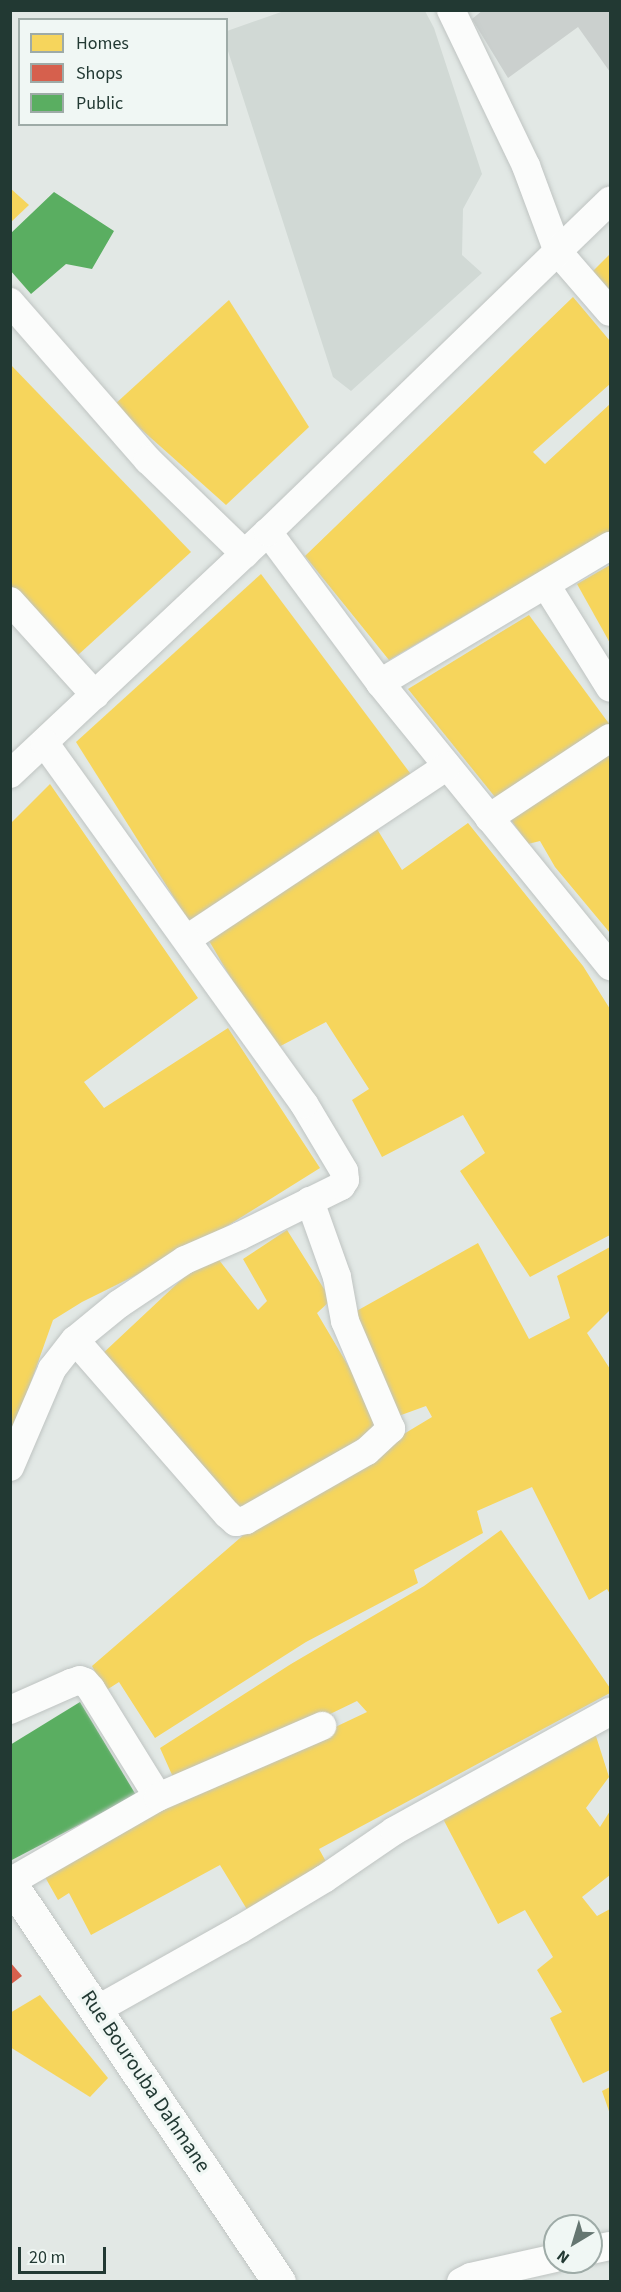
<!DOCTYPE html>
<style>
body{margin:0}
#map{position:relative;width:621px;height:2292px;overflow:hidden;background:#e2e8e5;font-family:"Source Sans 3",sans-serif}
div>[style]{position:absolute}
.built>*{inset:0;background:#d1d9d5}
.homes>*{inset:0;background:#f6d55c}
.shops>*{inset:0;background:#d6604d}
.public>*{inset:0;background:#5aae61}
.building>*{inset:0;background:#cbd0ce}
.roads{filter:drop-shadow(0 0 2px #bfc4c2) drop-shadow(0 0 2px #bfc4c2)}
.minor>*{height:28px;margin:-14px;padding:0 14px;transform-origin:14px;border-radius:14px;background:#fbfcfb}
.tertiary>*{height:33px;margin:-16.5px;padding:0 16.5px;transform-origin:16.5px;border-radius:16.5px;background:#fbfcfb}
span{translate:-50% -50%;white-space:nowrap;text-align:center;line-height:1.15;-webkit-text-stroke:6px #f0f7f4;paint-order:stroke}
.street-label{font-size:21px;color:#223933}
.frame{position:absolute;inset:0;border:12px solid #223933;pointer-events:none}
.legend{position:absolute;left:18px;top:18px;width:210px;height:108px;box-sizing:border-box;background:#f0f7f4;border:2px solid #9eaba7;margin:0;padding:8px 10px;list-style:none;font-size:18px;color:#223933}
.legend li{display:flex;align-items:center;gap:12px;height:30px}
.legend b{width:30px;border:2px solid #9eaba7}
.north{position:absolute;left:543px;top:2214px;width:60px;height:60px;box-sizing:border-box;background:#f0f7f4;border:2px solid #9eaba7;border-radius:50%;rotate:218deg;font-size:16px;font-weight:700;line-height:24px;text-align:center;color:#223933}
.north::after{content:'';display:block;margin:auto;width:21px;height:27px;background:#657671;clip-path:polygon(50% 0,100% 100%,50% 72%,0 100%)}
.scale{position:absolute;left:18px;top:2247px;width:88px;height:27px;box-sizing:border-box;border:3px solid #223933;border-top:0;padding-left:8px;font-size:18px;line-height:21px;white-space:nowrap;color:#223933;-webkit-text-stroke:4px #f0f7f4;paint-order:stroke}
</style>
<div id="map">
<div class="built">
<i style="clip-path:polygon(284px 11px,425px 11px,434px 28px,482px 174px,463px 209px,462px 255px,482px 273px,351px 391px,333px 377px,227px 48px,227px 31px)"></i>
</div>
<div class="homes">
<i style="clip-path:polygon(10px 188px,29px 205px,10px 223px)"></i>
<i style="clip-path:polygon(610px 254px,610px 290px,593px 271px)"></i>
<i style="clip-path:polygon(573px 297px,610px 341px,610px 384px,533px 452px,545px 464px,610px 404px,610px 531px,389px 660px,305px 556px)"></i>
<i style="clip-path:polygon(229px 300px,309px 427px,226px 505px,114px 405px)"></i>
<i style="clip-path:polygon(10px 364px,191px 552px,78px 655px,10px 585px)"></i>
<i style="clip-path:polygon(610px 565px,610px 643px,577px 584px)"></i>
<i style="clip-path:polygon(261px 574px,413px 777px,190px 923px,76px 742px)"></i>
<i style="clip-path:polygon(529px 615px,610px 725px,499px 802px,408px 689px)"></i>
<i style="clip-path:polygon(610px 750px,610px 933px,555px 867px,540px 841px,528px 844px,507px 814px)"></i>
<i style="clip-path:polygon(50px 784px,198px 998px,84px 1082px,104px 1108px,228px 1028px,320px 1168px,195px 1246px,82px 1302px,53px 1320px,10px 1441px,10px 824px)"></i>
<i style="clip-path:polygon(468px 823px,583px 966px,610px 1009px,610px 1235px,530px 1277px,460px 1171px,485px 1153px,463px 1115px,382px 1157px,352px 1100px,369px 1089px,326px 1022px,273px 1050px,208px 939px,377px 829px,402px 870px)"></i>
<i style="clip-path:polygon(287px 1230px,331px 1300px,317px 1313px,384px 1426px,236px 1518px,100px 1356px,212px 1251px,258px 1310px,267px 1301px,243px 1259px)"></i>
<i style="clip-path:polygon(478px 1243px,529px 1339px,570px 1318px,557px 1276px,610px 1247px,610px 1310px,587px 1333px,610px 1369px,610px 1594px,607px 1589px,589px 1600px,532px 1487px,477px 1511px,483px 1533px,414px 1570px,418px 1583px,306px 1642px,155px 1738px,119px 1682px,105px 1691px,92px 1666px,261px 1520px,432px 1417px,426px 1406px,393px 1418px,353px 1313px)"></i>
<i style="clip-path:polygon(501px 1530px,610px 1688px,610px 1693px,319px 1849px,329px 1867px,251px 1916px,220px 1865px,91px 1935px,69px 1893px,58px 1900px,45px 1877px,152px 1814px,367px 1712px,357px 1701px,208px 1773px,173px 1777px,160px 1748px,291px 1664px,424px 1586px)"></i>
<i style="clip-path:polygon(595px 1733px,609px 1777px,586px 1808px,600px 1827px,610px 1811px,610px 1875px,582px 1897px,597px 1916px,610px 1909px,610px 2070px,583px 2083px,550px 2018px,562px 2012px,537px 1970px,553px 1957px,525px 1910px,498px 1924px,440px 1813px)"></i>
<i style="clip-path:polygon(40px 1995px,108px 2078px,90px 2097px,10px 2047px,10px 2013px)"></i>
<i style="clip-path:polygon(610px 2087px,610px 2114px,602px 2091px)"></i>
</div>
<div class="shops">
<i style="clip-path:polygon(10px 1962px,22px 1976px,10px 1985px)"></i>
</div>
<div class="public">
<i style="clip-path:polygon(54px 192px,114px 231px,92px 269px,66px 264px,31px 294px,10px 270px,10px 234px)"></i>
<i style="clip-path:polygon(80px 1702px,136px 1795px,10px 1861px,10px 1745px)"></i>
</div>
<div class="building">
<i style="clip-path:polygon(483px 10px,610px 10px,610px 72px,578px 27px,508px 78px,472px 19px)"></i>
</div>
<div class="roads">
<div class="minor">
<i style="left:451px;top:10px;width:173px;rotate:64.3deg"></i>
<i style="left:526px;top:166px;width:92px;rotate:69.6deg"></i>
<i style="left:558px;top:252px;width:79px;rotate:49.1deg"></i>
<i style="left:10px;top:302px;width:210px;rotate:48.9deg"></i>
<i style="left:148px;top:460px;width:135px;rotate:44.1deg"></i>
<i style="left:268px;top:532px;width:188px;rotate:53.4deg"></i>
<i style="left:380px;top:683px;width:365px;rotate:50.9deg"></i>
<i style="left:546px;top:585px;width:121px;rotate:58.1deg"></i>
<i style="left:10px;top:601px;width:127px;rotate:47.9deg"></i>
<i style="left:380px;top:683px;width:268px;rotate:-30.8deg"></i>
<i style="left:10px;top:774px;width:354px;rotate:-43.2deg"></i>
<i style="left:268px;top:532px;width:476px;rotate:-44.1deg"></i>
<i style="left:489px;top:818px;width:145px;rotate:-33.5deg"></i>
<i style="left:187px;top:939px;width:312px;rotate:-33.6deg"></i>
<i style="left:75px;top:1340px;width:231px;rotate:48.9deg"></i>
<i style="left:227px;top:1514px;width:12px;rotate:42deg"></i>
<i style="left:236px;top:1522px;width:10px;rotate:-11deg"></i>
<i style="left:246px;top:1520px;width:139px;rotate:-29.7deg"></i>
<i style="left:367px;top:1451px;width:33px;rotate:-43deg"></i>
<i style="left:391px;top:1429px;width:117px;rotate:-113.1deg"></i>
<i style="left:345px;top:1321px;width:45px;rotate:-100.3deg"></i>
<i style="left:337px;top:1277px;width:81px;rotate:-109.6deg"></i>
<i style="left:10px;top:1467px;width:107px;rotate:-66.8deg"></i>
<i style="left:52px;top:1369px;width:37px;rotate:-52deg"></i>
<i style="left:75px;top:1340px;width:57px;rotate:-39.3deg"></i>
<i style="left:119px;top:1304px;width:79px;rotate:-33.7deg"></i>
<i style="left:185px;top:1260px;width:60px;rotate:-23.6deg"></i>
<i style="left:240px;top:1236px;width:113px;rotate:-26.3deg"></i>
<i style="left:341px;top:1186px;width:7px;rotate:-56deg"></i>
<i style="left:345px;top:1180px;width:9px;rotate:-96deg"></i>
<i style="left:344px;top:1171px;width:78px;rotate:-120.8deg"></i>
<i style="left:304px;top:1104px;width:444px;rotate:-125.7deg"></i>
<i style="left:10px;top:1710px;width:67px;rotate:-23.9deg"></i>
<i style="left:71px;top:1683px;width:9px;rotate:-18deg"></i>
<i style="left:80px;top:1680px;width:5px;rotate:22deg"></i>
<i style="left:85px;top:1682px;width:9px;rotate:49deg"></i>
<i style="left:91px;top:1689px;width:127px;rotate:58.2deg"></i>
<i style="left:10px;top:1882px;width:171px;rotate:-29.9deg"></i>
<i style="left:158px;top:1797px;width:179px;rotate:-23.4deg"></i>
<i style="left:98px;top:2009px;width:162px;rotate:-29.3deg"></i>
<i style="left:239px;top:1930px;width:99px;rotate:-31deg"></i>
<i style="left:324px;top:1879px;width:85px;rotate:-34.4deg"></i>
<i style="left:394px;top:1831px;width:247px;rotate:-28.9deg"></i>
<i style="left:591px;top:2250px;width:19px;rotate:-12deg"></i>
<i style="left:461px;top:2282px;width:11px;rotate:-27deg"></i>
<i style="left:471px;top:2277px;width:86px;rotate:-12.7deg"></i>
</div>
<div class="tertiary">
<i style="left:10px;top:1883px;width:481px;rotate:56deg"></i>
</div>
</div>
<div class="street-label">
<span style="left:146px;top:2081px;rotate:56deg">Rue Bourouba Dahmane</span>
</div>
<div class="frame"></div>
<ul class="legend">
<li><b style="height:16px;background:#f6d55c"></b>Homes</li>
<li><b style="height:16px;background:#d6604d"></b>Shops</li>
<li><b style="height:16px;background:#5aae61"></b>Public</li>
</ul>
<div class="north">N</div>
<div class="scale">20 m</div>
</div>
